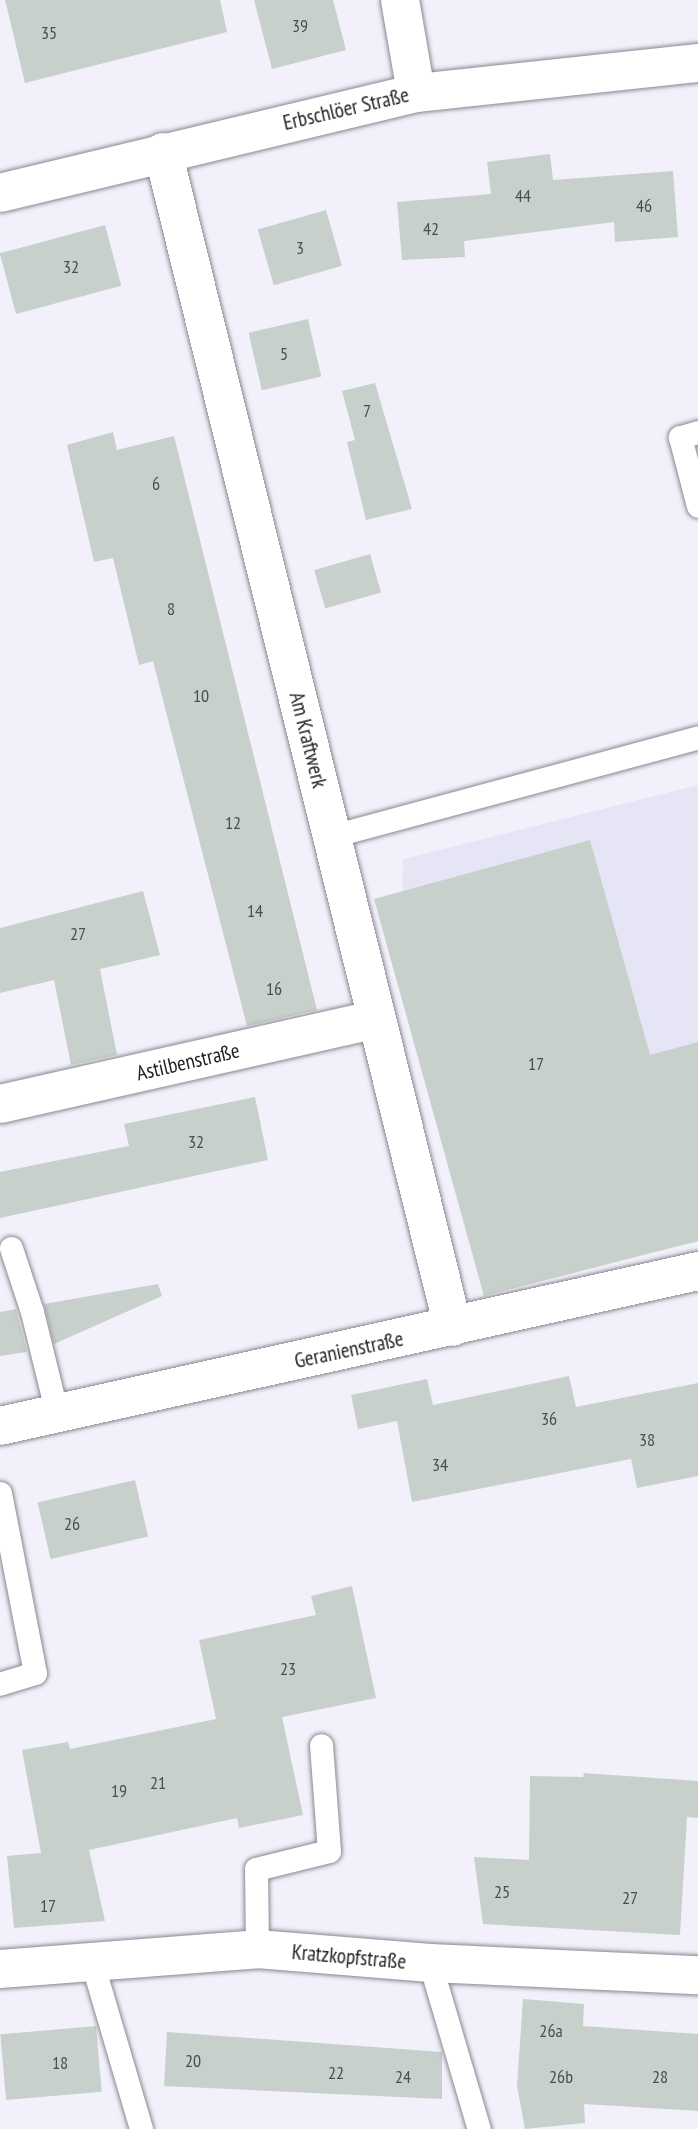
<!DOCTYPE html>
<meta charset="utf-8">
<style>
body{margin:0}
#map{position:relative;width:698px;height:2129px;overflow:hidden;background:#f2f1fb;font-family:"PT Sans Narrow",sans-serif}
div>[style]{position:absolute}
.built>*{inset:0;background:#e6e5f6}
.building>*{inset:0;background:#c7d0ca;transform-origin:0 0}
.roads{filter:drop-shadow(0 0 2px #898891) drop-shadow(0 0 2px #898891)}
.lane>*{height:23px;margin:-11.5px;padding:0 11.5px;transform-origin:11.5px;border-radius:11.5px;background:#fff}
.street>*{height:38px;margin:-19px;padding:0 19px;transform-origin:19px;border-radius:19px;background:#fff}
.secondary>*{height:38px;margin:-19px;padding:0 19px;transform-origin:19px;border-radius:19px;background:#fff}
span{translate:-50% -50%;white-space:nowrap;text-align:center;line-height:1.15;-webkit-text-stroke:5px #fff;paint-order:stroke}
.number-label{font-size:18px;color:#4b4e4f}
.number-label span{-webkit-text-stroke-width:0}
.street-label{font-size:21px;color:#222226}
</style>
<div id="map">
<div class="built">
<i style="clip-path:polygon(698px 785px,698px 1242px,489px 1284px,402px 932px,403px 859px)"></i>
</div>
<div class="building">
<i style="clip-path:polygon(5px 0,220px 0,227px 32px,25px 83px)"></i>
<i style="clip-path:polygon(254px 0,333px 0,346px 50px,272px 69px)"></i>
<i style="clip-path:polygon(550px 154px,553px 180px,673px 171px,678px 237px,615px 242px,614px 222px,464px 241px,465px 257px,402px 260px,397px 202px,491px 194px,487px 162px)"></i>
<i style="left:326px;top:210px;width:58px;height:71px;rotate:74deg"></i>
<i style="left:105px;top:225px;width:63px;height:109px;rotate:75deg"></i>
<i style="left:308px;top:319px;width:59px;height:61px;rotate:77deg"></i>
<i style="clip-path:polygon(375px 383px,412px 509px,366px 520px,347px 442px,355px 440px,342px 391px)"></i>
<i style="clip-path:polygon(113px 432px,117px 450px,174px 436px,317px 1010px,247px 1026px,153px 661px,139px 665px,113px 558px,94px 562px,67px 445px)"></i>
<i style="left:370px;top:554px;width:40px;height:58px;rotate:74deg"></i>
<i style="clip-path:polygon(590px 840px,650px 1055px,698px 1042px,698px 1241px,484px 1296px,374px 899px)"></i>
<i style="clip-path:polygon(143px 891px,160px 955px,100px 969px,117px 1055px,71px 1065px,54px 980px,0 993px,0 928px)"></i>
<i style="clip-path:polygon(255px 1097px,268px 1160px,0 1218px,0 1172px,129px 1146px,124px 1124px)"></i>
<i style="clip-path:polygon(158px 1284px,162px 1296px,54px 1344px,44px 1304px)"></i>
<i style="clip-path:polygon(16px 1309px,27px 1352px,0 1356px,0 1312px)"></i>
<i style="clip-path:polygon(569px 1376px,576px 1407px,698px 1383px,698px 1476px,637px 1488px,631px 1459px,412px 1502px,397px 1421px,358px 1429px,351px 1395px,427px 1379px,433px 1405px)"></i>
<i style="left:135px;top:1480px;width:58px;height:100px;rotate:77deg"></i>
<i style="clip-path:polygon(352px 1586px,376px 1698px,282px 1717px,303px 1815px,239px 1828px,237px 1818px,89px 1850px,105px 1921px,14px 1928px,7px 1856px,41px 1853px,22px 1750px,68px 1742px,70px 1749px,216px 1719px,199px 1640px,316px 1615px,311px 1596px)"></i>
<i style="clip-path:polygon(584px 1773px,698px 1781px,698px 1818px,687px 1817px,680px 1935px,483px 1924px,474px 1857px,529px 1860px,530px 1776px,583px 1777px)"></i>
<i style="clip-path:polygon(523px 1999px,584px 2004px,583px 2026px,698px 2034px,698px 2111px,584px 2104px,585px 2123px,525px 2129px,517px 2086px)"></i>
<i style="left:96px;top:2026px;width:66px;height:96px;rotate:85deg"></i>
<i style="clip-path:polygon(167px 2032px,442px 2052px,442px 2099px,164px 2086px)"></i>
</div>
<div class="roads">
<div class="lane">
<i style="left:698px;top:432px;width:19px;rotate:164deg"></i>
<i style="left:680px;top:437px;width:71px;rotate:75.4deg"></i>
<i style="left:332px;top:836px;width:379px;rotate:-15.1deg"></i>
<i style="left:11px;top:1248px;width:67px;rotate:71.8deg"></i>
<i style="left:32px;top:1312px;width:105px;rotate:76.2deg"></i>
<i style="left:0;top:1493px;width:183px;rotate:79deg"></i>
<i style="left:35px;top:1673px;width:37px;rotate:163deg"></i>
<i style="left:257px;top:1949px;width:80px;rotate:-90.7deg"></i>
<i style="left:256px;top:1869px;width:75px;rotate:-13.9deg"></i>
<i style="left:329px;top:1851px;width:106px;rotate:-94.3deg"></i>
<i style="left:92px;top:1962px;width:174px;rotate:73.6deg"></i>
<i style="left:430px;top:1963px;width:173px;rotate:73.6deg"></i>
</div>
<div class="street">
<i style="left:400px;top:0;width:94px;rotate:80.2deg"></i>
<i style="left:163px;top:152px;width:1210px;rotate:76.14deg"></i>
<i style="left:0;top:1104px;width:385px;rotate:-12.7deg"></i>
<i style="left:0;top:1426px;width:715px;rotate:-12.52deg"></i>
<i style="left:0;top:1969px;width:258px;rotate:-4.4deg"></i>
<i style="left:257px;top:1949px;width:174px;rotate:4.6deg"></i>
<i style="left:430px;top:1963px;width:268px;rotate:2.6deg"></i>
</div>
<div class="secondary">
<i style="left:0;top:193px;width:428px;rotate:-13.5deg"></i>
<i style="left:416px;top:93px;width:284px;rotate:-6.1deg"></i>
</div>
</div>
<div class="number-label">
<span style="left:300px;top:26px">39</span>
<span style="left:49px;top:33px">35</span>
<span style="left:523px;top:196px">44</span>
<span style="left:644px;top:206px">46</span>
<span style="left:431px;top:229px">42</span>
<span style="left:300px;top:248px">3</span>
<span style="left:71px;top:267px">32</span>
<span style="left:284px;top:354px">5</span>
<span style="left:367px;top:411px">7</span>
<span style="left:156px;top:484px">6</span>
<span style="left:171px;top:609px">8</span>
<span style="left:201px;top:696px">10</span>
<span style="left:233px;top:823px">12</span>
<span style="left:255px;top:911px">14</span>
<span style="left:78px;top:934px">27</span>
<span style="left:274px;top:989px">16</span>
<span style="left:536px;top:1064px">17</span>
<span style="left:196px;top:1142px">32</span>
<span style="left:549px;top:1419px">36</span>
<span style="left:647px;top:1440px">38</span>
<span style="left:440px;top:1465px">34</span>
<span style="left:72px;top:1524px">26</span>
<span style="left:288px;top:1669px">23</span>
<span style="left:158px;top:1783px">21</span>
<span style="left:119px;top:1791px">19</span>
<span style="left:502px;top:1892px">25</span>
<span style="left:630px;top:1898px">27</span>
<span style="left:48px;top:1906px">17</span>
<span style="left:551px;top:2031px">26a</span>
<span style="left:193px;top:2061px">20</span>
<span style="left:60px;top:2063px">18</span>
<span style="left:336px;top:2073px">22</span>
<span style="left:403px;top:2077px">24</span>
<span style="left:561px;top:2077px">26b</span>
<span style="left:660px;top:2077px">28</span>
</div>
<div class="street-label">
<span style="left:346px;top:109px;rotate:-13deg">Erbschlöer Straße</span>
<span style="left:308px;top:740px;rotate:76deg">Am Kraftwerk</span>
<span style="left:188px;top:1062px;rotate:-13deg">Astilbenstraße</span>
<span style="left:349px;top:1350px;rotate:-12deg">Geranienstraße</span>
<span style="left:349px;top:1957px;rotate:5deg">Kratzkopfstraße</span>
</div>
</div>
